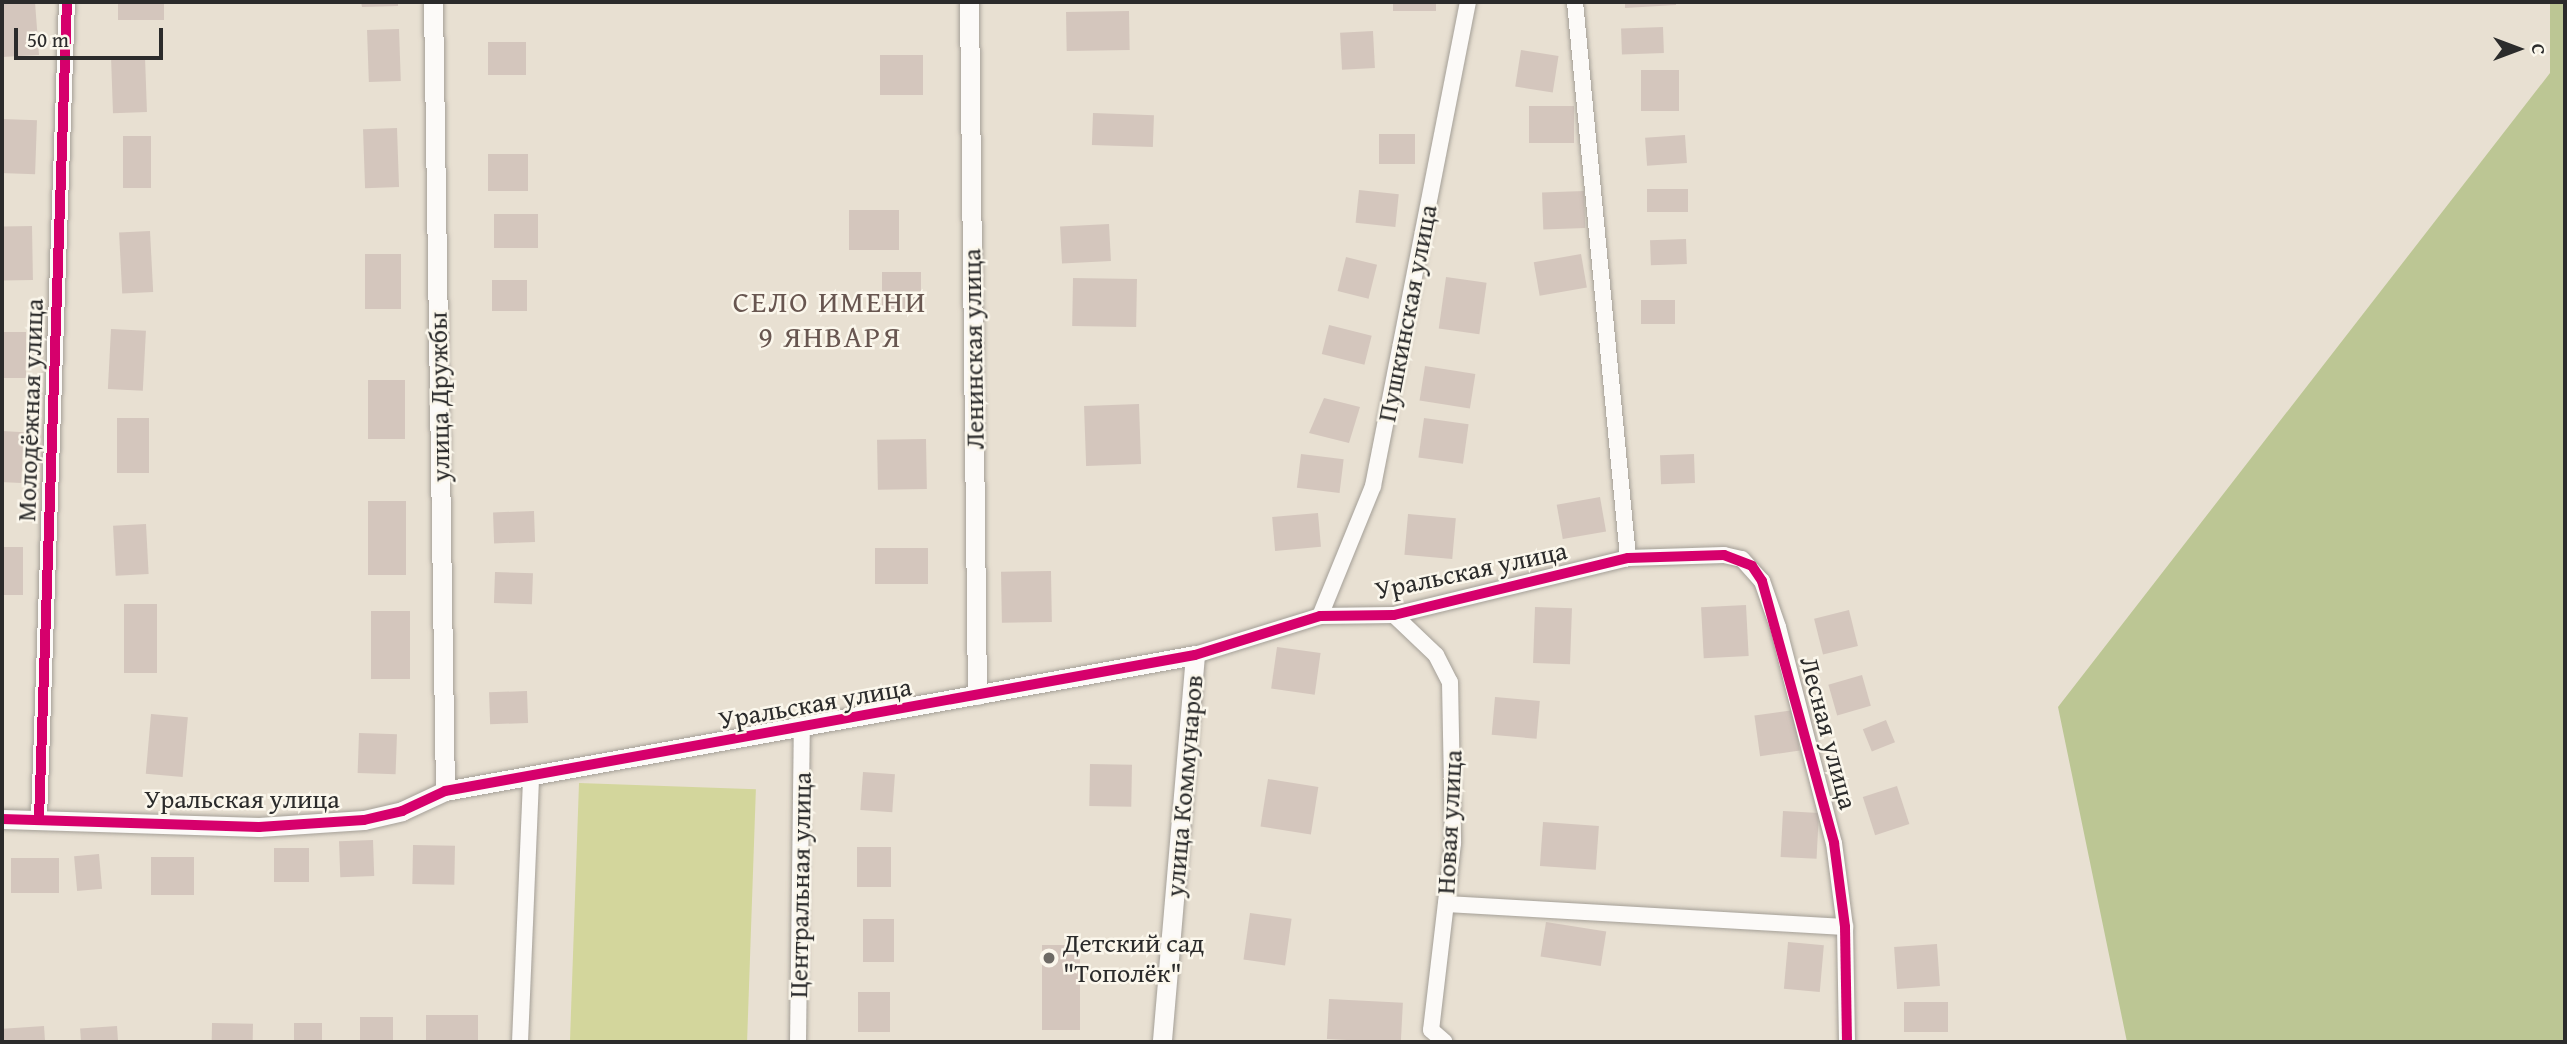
<!DOCTYPE html>
<meta charset="utf-8">
<style>
body{margin:0}
#map{position:relative;width:2567px;height:1044px;overflow:hidden;background:#e8e0d2;font-family:"Gentium Book Plus",serif}
div>[style]{position:absolute}
.green>*{inset:0;background:#d3d69c;transform-origin:0 0}
.forest>*{inset:0;background:#bcc694}
.building>*{inset:0;background:#d4c6bd;transform-origin:0 0}
.roads{filter:drop-shadow(0 0 2px #a49f97) drop-shadow(0 0 2px #a49f97)}
.minor>*{height:16px;margin:-8px;padding:0 8px;transform-origin:8px;border-radius:8px;background:#fcfaf8}
.tertiary>*{height:19px;margin:-9.5px;padding:0 9.5px;transform-origin:9.5px;border-radius:9.5px;background:#fcfaf8}
.cycleway>*{height:10px;margin:-5px;padding:0 5px;transform-origin:5px;border-radius:5px;background:#d6006c}
.dots>*{width:19px;height:19px;translate:-50% -50%;box-sizing:border-box;border:4px solid #fbf7ec;border-radius:50%}
span{translate:-50% -50%;white-space:nowrap;text-align:center;line-height:1.15;-webkit-text-stroke:5px #fbf7ec;paint-order:stroke}
.street-label{font-size:26px;color:#2b2b2b}
.poi-label{font-size:26px;color:#2b2b2b}
.left{translate:0 -50%;text-align:left}
.quarter-label{font-size:30px;color:#685650;letter-spacing:2px}
.frame{position:absolute;inset:0;border:4px solid #2b2b2b;pointer-events:none}
.north{position:absolute;left:2483px;top:14px;width:70px;height:70px;-webkit-text-stroke:5px #fbf7ec;paint-order:stroke;rotate:90deg;font-size:19px;font-weight:700;line-height:28px;text-align:center;color:#2b2b2b}
.north::after{content:'';display:block;margin:auto;width:24px;height:32px;background:#2b2b2b;clip-path:polygon(50% 0,100% 100%,50% 72%,0 100%)}
.scale{position:absolute;left:14px;top:28px;width:149px;height:32px;box-sizing:border-box;border:4px solid #2b2b2b;border-top:0;padding-left:9px;font-size:21px;line-height:24px;white-space:nowrap;color:#2b2b2b;-webkit-text-stroke:5px #fbf7ec;paint-order:stroke}
</style>
<div id="map">
<div class="green">
<i style="left:579px;top:783px;width:177px;height:259px;rotate:2deg"></i>
</div>
<div class="forest">
<i style="clip-path:polygon(2550px 2px,2565px 2px,2565px 1042px,2127px 1042px,2058px 707px,2550px 73px)"></i>
</div>
<div class="building">
<i style="clip-path:polygon(2px 2px,35px 2px,39px 55px,2px 57px)"></i>
<i style="left:118px;top:2px;width:46px;height:18px"></i>
<i style="clip-path:polygon(361px 2px,398px 2px,398px 6px,362px 7px)"></i>
<i style="left:1393px;top:2px;width:43px;height:9px"></i>
<i style="clip-path:polygon(1625px 2px,1676px 2px,1676px 5px,1625px 8px)"></i>
<i style="left:1129px;top:11px;width:39px;height:63px;rotate:89deg"></i>
<i style="left:1663px;top:27px;width:26px;height:42px;rotate:88deg"></i>
<i style="left:399px;top:29px;width:52px;height:32px;rotate:88deg"></i>
<i style="left:1373px;top:31px;width:37px;height:33px;rotate:87deg"></i>
<i style="left:526px;top:42px;width:33px;height:38px;rotate:90deg"></i>
<i style="left:1521px;top:50px;width:38px;height:37px;rotate:9deg"></i>
<i style="left:880px;top:55px;width:43px;height:40px"></i>
<i style="left:145px;top:56px;width:56px;height:34px;rotate:88deg"></i>
<i style="left:1641px;top:70px;width:38px;height:41px"></i>
<i style="left:1529px;top:106px;width:45px;height:37px"></i>
<i style="left:1093px;top:113px;width:61px;height:32px;rotate:2deg"></i>
<i style="left:2px;top:119px;width:35px;height:54px;rotate:2deg"></i>
<i style="left:397px;top:128px;width:59px;height:34px;rotate:88deg"></i>
<i style="left:1379px;top:134px;width:36px;height:30px"></i>
<i style="left:1685px;top:135px;width:28px;height:40px;rotate:86deg"></i>
<i style="left:123px;top:136px;width:28px;height:52px"></i>
<i style="left:528px;top:154px;width:37px;height:40px;rotate:90deg"></i>
<i style="left:1647px;top:189px;width:41px;height:23px"></i>
<i style="left:1359px;top:190px;width:40px;height:33px;rotate:6deg"></i>
<i style="left:1584px;top:191px;width:37px;height:42px;rotate:88deg"></i>
<i style="left:849px;top:210px;width:50px;height:40px"></i>
<i style="left:494px;top:214px;width:44px;height:34px"></i>
<i style="left:1109px;top:224px;width:37px;height:49px;rotate:87deg"></i>
<i style="left:32px;top:226px;width:54px;height:29px;rotate:89deg"></i>
<i style="left:150px;top:231px;width:61px;height:31px;rotate:87deg"></i>
<i style="left:1686px;top:239px;width:25px;height:36px;rotate:88deg"></i>
<i style="left:401px;top:254px;width:55px;height:36px;rotate:90deg"></i>
<i style="left:1581px;top:254px;width:34px;height:48px;rotate:80deg"></i>
<i style="left:1346px;top:257px;width:32px;height:35px;rotate:14deg"></i>
<i style="left:882px;top:272px;width:39px;height:42px"></i>
<i style="left:1446px;top:277px;width:41px;height:52px;rotate:8deg"></i>
<i style="left:1073px;top:278px;width:64px;height:48px;rotate:1deg"></i>
<i style="left:492px;top:280px;width:35px;height:31px"></i>
<i style="left:1641px;top:300px;width:34px;height:24px"></i>
<i style="left:1329px;top:325px;width:44px;height:30px;rotate:14deg"></i>
<i style="left:111px;top:329px;width:35px;height:60px;rotate:3deg"></i>
<i style="left:2px;top:332px;width:24px;height:46px"></i>
<i style="left:1425px;top:366px;width:51px;height:35px;rotate:9deg"></i>
<i style="left:368px;top:380px;width:37px;height:59px"></i>
<i style="clip-path:polygon(1324px 398px,1360px 407px,1349px 443px,1309px 433px)"></i>
<i style="left:1139px;top:404px;width:60px;height:55px;rotate:88deg"></i>
<i style="left:117px;top:418px;width:32px;height:55px"></i>
<i style="left:1424px;top:418px;width:45px;height:40px;rotate:8deg"></i>
<i style="left:2px;top:431px;width:22px;height:51px;rotate:3deg"></i>
<i style="left:926px;top:439px;width:50px;height:49px;rotate:89deg"></i>
<i style="left:1301px;top:454px;width:43px;height:34px;rotate:7deg"></i>
<i style="left:1694px;top:454px;width:29px;height:34px;rotate:88deg"></i>
<i style="left:1600px;top:497px;width:35px;height:44px;rotate:80deg"></i>
<i style="left:368px;top:501px;width:38px;height:74px"></i>
<i style="left:534px;top:511px;width:31px;height:41px;rotate:88deg"></i>
<i style="left:1318px;top:513px;width:34px;height:46px;rotate:85deg"></i>
<i style="left:1408px;top:514px;width:48px;height:41px;rotate:5deg"></i>
<i style="left:146px;top:524px;width:50px;height:33px;rotate:87deg"></i>
<i style="left:2px;top:547px;width:21px;height:48px"></i>
<i style="left:928px;top:548px;width:36px;height:53px;rotate:90deg"></i>
<i style="left:1051px;top:571px;width:51px;height:50px;rotate:89deg"></i>
<i style="left:495px;top:572px;width:38px;height:31px;rotate:2deg"></i>
<i style="left:124px;top:604px;width:33px;height:69px"></i>
<i style="left:1746px;top:605px;width:51px;height:45px;rotate:87deg"></i>
<i style="left:1535px;top:607px;width:37px;height:56px;rotate:2deg"></i>
<i style="left:1849px;top:610px;width:37px;height:36px;rotate:76deg"></i>
<i style="left:371px;top:611px;width:39px;height:68px"></i>
<i style="left:1277px;top:647px;width:44px;height:42px;rotate:8deg"></i>
<i style="left:1862px;top:675px;width:32px;height:35px;rotate:74deg"></i>
<i style="left:527px;top:691px;width:32px;height:38px;rotate:88deg"></i>
<i style="left:1495px;top:697px;width:45px;height:38px;rotate:5deg"></i>
<i style="left:1794px;top:710px;width:41px;height:40px;rotate:82deg"></i>
<i style="left:151px;top:714px;width:37px;height:60px;rotate:5deg"></i>
<i style="left:1886px;top:720px;width:24px;height:25px;rotate:68deg"></i>
<i style="left:359px;top:733px;width:38px;height:40px;rotate:2deg"></i>
<i style="left:1090px;top:764px;width:42px;height:42px;rotate:1deg"></i>
<i style="left:863px;top:772px;width:32px;height:38px;rotate:4deg"></i>
<i style="left:1268px;top:779px;width:51px;height:48px;rotate:9deg"></i>
<i style="left:1897px;top:786px;width:40px;height:36px;rotate:72deg"></i>
<i style="left:1783px;top:811px;width:36px;height:46px;rotate:3deg"></i>
<i style="left:1543px;top:822px;width:56px;height:44px;rotate:4deg"></i>
<i style="left:373px;top:840px;width:36px;height:34px;rotate:88deg"></i>
<i style="left:413px;top:845px;width:42px;height:39px;rotate:1deg"></i>
<i style="left:857px;top:847px;width:34px;height:40px"></i>
<i style="left:274px;top:848px;width:35px;height:34px"></i>
<i style="left:99px;top:854px;width:35px;height:25px;rotate:85deg"></i>
<i style="left:151px;top:857px;width:43px;height:38px"></i>
<i style="left:59px;top:858px;width:35px;height:48px;rotate:90deg"></i>
<i style="left:1250px;top:913px;width:42px;height:47px;rotate:8deg"></i>
<i style="left:863px;top:919px;width:31px;height:43px"></i>
<i style="left:1546px;top:922px;width:61px;height:35px;rotate:9deg"></i>
<i style="left:1788px;top:942px;width:36px;height:47px;rotate:5deg"></i>
<i style="left:1937px;top:944px;width:42px;height:43px;rotate:86deg"></i>
<i style="left:1042px;top:945px;width:38px;height:85px"></i>
<i style="left:858px;top:992px;width:32px;height:40px"></i>
<i style="left:1329px;top:999px;width:74px;height:40px;rotate:3deg"></i>
<i style="left:1948px;top:1002px;width:30px;height:44px;rotate:90deg"></i>
<i style="left:478px;top:1015px;width:27px;height:52px;rotate:90deg"></i>
<i style="left:360px;top:1017px;width:33px;height:25px"></i>
<i style="left:212px;top:1023px;width:41px;height:19px;rotate:1deg"></i>
<i style="left:294px;top:1023px;width:28px;height:19px"></i>
<i style="left:44px;top:1026px;width:16px;height:41px;rotate:86deg"></i>
<i style="left:117px;top:1026px;width:16px;height:37px;rotate:86deg"></i>
</div>
<div class="roads">
<div class="minor">
<i style="left:1575px;top:2px;width:559px;rotate:84.55deg"></i>
<i style="left:1394px;top:615px;width:58px;rotate:43.6deg"></i>
<i style="left:1436px;top:655px;width:30px;rotate:63deg"></i>
<i style="left:1450px;top:682px;width:161px;rotate:88.9deg"></i>
<i style="left:1453px;top:843px;width:188px;rotate:96.7deg"></i>
<i style="left:1431px;top:1030px;width:18px;rotate:41deg"></i>
<i style="left:1320px;top:616px;width:140px;rotate:-67.8deg"></i>
<i style="left:1373px;top:486px;width:493px;rotate:-78.9deg"></i>
<i style="left:1195px;top:655px;width:131px;rotate:-17.3deg"></i>
<i style="left:1320px;top:616px;width:74px;rotate:-0.8deg"></i>
<i style="left:1394px;top:615px;width:241px;rotate:-13.7deg"></i>
<i style="left:1628px;top:558px;width:96px;rotate:-1.8deg"></i>
<i style="left:1724px;top:555px;width:18px;rotate:13deg"></i>
<i style="left:1742px;top:559px;width:30px;rotate:48deg"></i>
<i style="left:1762px;top:581px;width:49px;rotate:70.8deg"></i>
<i style="left:1778px;top:627px;width:223px;rotate:75.5deg"></i>
<i style="left:1834px;top:843px;width:85px;rotate:82.5deg"></i>
<i style="left:1845px;top:927px;width:115px;rotate:89deg"></i>
<i style="left:39px;top:819px;width:817px;rotate:-88.04deg"></i>
<i style="left:1446px;top:904px;width:400px;rotate:3.3deg"></i>
<i style="left:520px;top:1042px;width:265px;rotate:-87.6deg"></i>
<i style="left:798px;top:1042px;width:314px;rotate:-89.3deg"></i>
</div>
<div class="tertiary">
<i style="left:433px;top:2px;width:789px;rotate:89.13deg"></i>
<i style="left:969px;top:2px;width:693px;rotate:89.34deg"></i>
<i style="left:2px;top:819px;width:257px;rotate:1.8deg"></i>
<i style="left:259px;top:827px;width:105px;rotate:-3.8deg"></i>
<i style="left:364px;top:820px;width:39px;rotate:-13deg"></i>
<i style="left:402px;top:811px;width:47px;rotate:-24.9deg"></i>
<i style="left:445px;top:791px;width:762px;rotate:-10.28deg"></i>
<i style="left:1195px;top:655px;width:388px;rotate:94.9deg"></i>
</div>
</div>
<div class="cycleway">
<i style="left:2px;top:819px;width:257px;rotate:1.8deg"></i>
<i style="left:259px;top:827px;width:105px;rotate:-3.8deg"></i>
<i style="left:364px;top:820px;width:39px;rotate:-13deg"></i>
<i style="left:402px;top:811px;width:47px;rotate:-24.9deg"></i>
<i style="left:445px;top:791px;width:762px;rotate:-10.28deg"></i>
<i style="left:1195px;top:655px;width:131px;rotate:-17.3deg"></i>
<i style="left:1320px;top:616px;width:74px;rotate:-0.8deg"></i>
<i style="left:1394px;top:615px;width:241px;rotate:-13.7deg"></i>
<i style="left:1628px;top:558px;width:96px;rotate:-1.8deg"></i>
<i style="left:1724px;top:555px;width:30px;rotate:21deg"></i>
<i style="left:1752px;top:566px;width:18px;rotate:56deg"></i>
<i style="left:1762px;top:581px;width:272px;rotate:74.6deg"></i>
<i style="left:1834px;top:843px;width:85px;rotate:82.5deg"></i>
<i style="left:1845px;top:927px;width:115px;rotate:89deg"></i>
<i style="left:39px;top:819px;width:817px;rotate:-88.04deg"></i>
</div>
<div class="dots">
<i style="left:1049px;top:958px;background:#6d6a65"></i>
</div>
<div class="street-label">
<span style="left:1407px;top:313px;rotate:-79deg">Пушкинская улица</span>
<span style="left:973px;top:349px;rotate:-91deg">Ленинская улица</span>
<span style="left:439px;top:397px;rotate:-91deg">улица Дружбы</span>
<span style="left:30px;top:410px;rotate:-88deg">Молодёжная улица</span>
<span style="left:1471px;top:570px;rotate:-12deg">Уральская улица</span>
<span style="left:815px;top:703px;rotate:-10deg">Уральская улица</span>
<span style="left:1829px;top:733px;rotate:75deg">Лесная улица</span>
<span style="left:1184px;top:786px;rotate:-85deg">улица Коммунаров</span>
<span style="left:242px;top:799px">Уральская улица</span>
<span style="left:1449px;top:822px;rotate:-87deg">Новая улица</span>
<span style="left:800px;top:885px;rotate:-89deg">Центральная улица</span>
</div>
<div class="poi-label">
<span class="left" style="left:1063px;top:958px">Детский сад<br>"Тополёк"</span>
</div>
<div class="quarter-label">
<span style="left:830px;top:318px">СЕЛО ИМЕНИ<br>9 ЯНВАРЯ</span>
</div>
<div class="frame"></div>
<div class="north">С</div>
<div class="scale">50 m</div>
</div>
